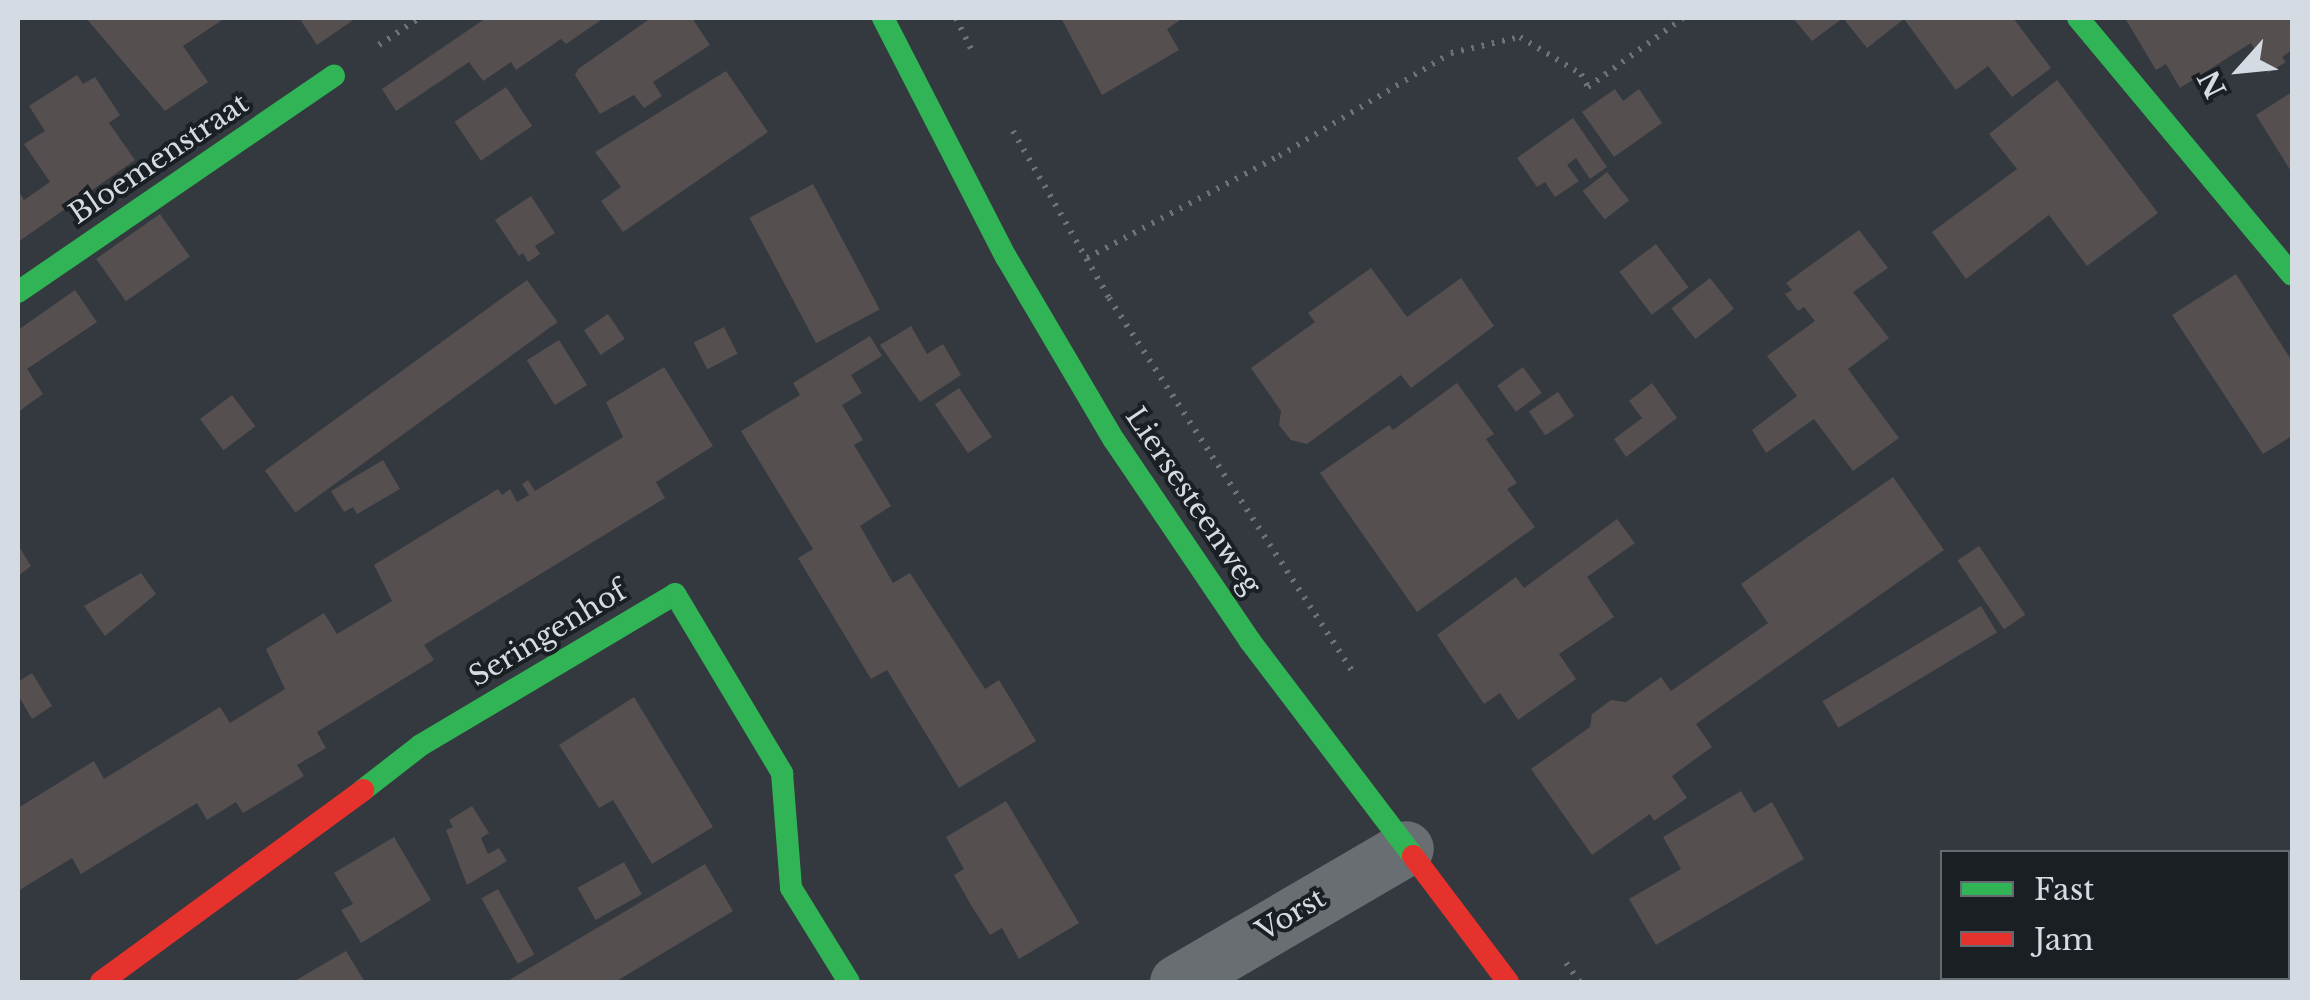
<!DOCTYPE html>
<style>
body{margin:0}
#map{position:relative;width:2310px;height:1000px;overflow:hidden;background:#33393f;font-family:"Libre Baskerville",serif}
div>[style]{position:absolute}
.building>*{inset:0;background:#554f4f;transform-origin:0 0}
.path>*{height:6px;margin-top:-3px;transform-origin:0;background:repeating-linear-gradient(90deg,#6e7176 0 2.5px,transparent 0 10.5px)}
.street>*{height:55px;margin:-27.5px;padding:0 27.5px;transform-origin:27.5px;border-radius:27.5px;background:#696e73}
.fast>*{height:22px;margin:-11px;padding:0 11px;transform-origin:11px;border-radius:11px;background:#30b455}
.jam>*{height:22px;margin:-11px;padding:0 11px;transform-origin:11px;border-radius:11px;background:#e5322d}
span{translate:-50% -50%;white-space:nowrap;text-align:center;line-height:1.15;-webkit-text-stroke:8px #1a1f24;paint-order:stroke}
.street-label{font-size:28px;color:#d5dbe3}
.frame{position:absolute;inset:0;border:20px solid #d5dbe3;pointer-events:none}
.legend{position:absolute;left:1940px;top:850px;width:350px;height:130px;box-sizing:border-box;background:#1a1f24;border:2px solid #656a70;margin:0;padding:12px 18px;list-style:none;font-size:30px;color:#d5dbe3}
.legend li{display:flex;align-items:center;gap:20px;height:50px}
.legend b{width:50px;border:2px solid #656a70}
.north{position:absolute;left:2190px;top:20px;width:100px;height:100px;-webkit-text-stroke:8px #1a1f24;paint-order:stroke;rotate:243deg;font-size:28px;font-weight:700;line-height:40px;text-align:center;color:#d5dbe3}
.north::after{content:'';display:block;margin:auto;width:35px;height:45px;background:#d5dbe3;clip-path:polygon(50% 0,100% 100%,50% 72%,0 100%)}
</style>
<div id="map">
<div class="building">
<i style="clip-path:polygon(86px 18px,225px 18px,183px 46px,208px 82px,165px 111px)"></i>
<i style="clip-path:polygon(306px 18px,349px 18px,352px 21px,317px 45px,301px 21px)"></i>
<i style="clip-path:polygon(486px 18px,604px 18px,566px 44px,561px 39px,516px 70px,511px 62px,483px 81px,469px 62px,396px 111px,382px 89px)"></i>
<i style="clip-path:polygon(651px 18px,692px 18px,710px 45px,653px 82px,662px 96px,644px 108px,634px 95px,600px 114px,575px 75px,578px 69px)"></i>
<i style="clip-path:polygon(1061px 18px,1183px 18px,1167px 29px,1179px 50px,1102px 95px)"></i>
<i style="clip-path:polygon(1793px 18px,1843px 18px,1812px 41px)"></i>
<i style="clip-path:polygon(1843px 18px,2013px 18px,2051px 68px,2012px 97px,1988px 66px,1956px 90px,1904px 19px,1867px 48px)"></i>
<i style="clip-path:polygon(2125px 18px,2292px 18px,2292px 50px,2282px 57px,2286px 62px,2268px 73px,2251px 43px,2180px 88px,2166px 64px,2156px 70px)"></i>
<i style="clip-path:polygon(726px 71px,768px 132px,623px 232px,601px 201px,621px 187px,595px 152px)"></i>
<i style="clip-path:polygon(77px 75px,83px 84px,95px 77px,120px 115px,109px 123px,135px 160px,18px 242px,18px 190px,24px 200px,50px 182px,24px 144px,45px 131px,29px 106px)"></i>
<i style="clip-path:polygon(2057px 80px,2158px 213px,2087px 266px,2049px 215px,1966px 279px,1932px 232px,2017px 169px,1989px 134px)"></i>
<i style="left:506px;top:87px;width:47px;height:62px;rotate:56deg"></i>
<i style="clip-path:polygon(1615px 89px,1623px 101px,1639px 89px,1662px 123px,1614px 157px,1582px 112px)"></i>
<i style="clip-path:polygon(2292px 92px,2292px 173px,2256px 115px)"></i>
<i style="clip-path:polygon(1573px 118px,1607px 167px,1590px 179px,1576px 158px,1567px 165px,1579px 181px,1555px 197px,1545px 182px,1537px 187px,1517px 158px)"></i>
<i style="left:1607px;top:172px;width:36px;height:31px;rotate:52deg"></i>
<i style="left:813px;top:184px;width:142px;height:72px;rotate:62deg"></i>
<i style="clip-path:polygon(531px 196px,555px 233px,535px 246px,540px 254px,528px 262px,523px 253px,519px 256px,495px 220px)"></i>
<i style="left:160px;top:214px;width:52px;height:78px;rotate:55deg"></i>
<i style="clip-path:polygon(1859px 230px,1888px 268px,1853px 292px,1889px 338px,1848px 369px,1899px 438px,1853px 471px,1814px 419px,1766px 453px,1752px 430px,1797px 396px,1767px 356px,1815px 321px,1804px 307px,1798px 311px,1785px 294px,1792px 290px,1786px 283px)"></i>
<i style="left:1656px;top:244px;width:54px;height:46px;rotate:53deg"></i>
<i style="clip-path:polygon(1371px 268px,1407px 317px,1461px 278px,1494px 326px,1411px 388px,1401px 375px,1307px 444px,1291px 440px,1279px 425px,1281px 411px,1251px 368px,1315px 322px,1308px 313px)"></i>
<i style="clip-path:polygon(2236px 274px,2292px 361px,2292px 436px,2263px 454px,2172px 315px)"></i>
<i style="left:1710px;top:278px;width:39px;height:49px;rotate:52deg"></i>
<i style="left:527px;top:280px;width:52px;height:324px;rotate:54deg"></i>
<i style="clip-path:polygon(75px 290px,97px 322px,27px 369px,43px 394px,18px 412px,18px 330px)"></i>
<i style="left:608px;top:314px;width:30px;height:29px;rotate:56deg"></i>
<i style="clip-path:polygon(911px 326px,927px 354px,943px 344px,961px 375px,920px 402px,880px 345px)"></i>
<i style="left:724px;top:327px;width:30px;height:34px;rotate:63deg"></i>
<i style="clip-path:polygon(870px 336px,882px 356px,851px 375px,862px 393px,842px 405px,863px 440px,854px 445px,891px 506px,860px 526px,893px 583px,910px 573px,985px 689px,999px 680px,1036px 741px,959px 788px,887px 670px,871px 679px,798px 558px,813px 549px,741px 431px,800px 395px,793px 383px)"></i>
<i style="left:559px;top:340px;width:53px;height:38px;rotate:58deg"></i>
<i style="clip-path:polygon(664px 367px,713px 446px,656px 482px,665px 498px,424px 645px,434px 660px,317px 732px,326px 748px,297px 765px,304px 776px,273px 795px,243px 813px,236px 802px,207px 820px,197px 803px,81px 874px,72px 858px,18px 891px,18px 808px,94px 761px,104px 779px,220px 707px,230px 723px,285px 689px,266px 649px,324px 613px,337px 634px,392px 601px,374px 565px,498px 489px,502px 495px,510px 489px,517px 502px,529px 495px,522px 484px,528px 480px,535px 491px,623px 437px,606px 402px)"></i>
<i style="left:1523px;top:367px;width:32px;height:32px;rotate:54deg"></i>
<i style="clip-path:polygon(1457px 383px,1494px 434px,1486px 439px,1517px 483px,1507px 489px,1535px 527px,1417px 612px,1320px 473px,1389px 425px,1393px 430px)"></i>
<i style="clip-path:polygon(1652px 383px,1677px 418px,1626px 457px,1614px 439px,1642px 418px,1629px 401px)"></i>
<i style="left:959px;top:388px;width:59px;height:29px;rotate:56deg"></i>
<i style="left:1558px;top:392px;width:29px;height:35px;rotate:56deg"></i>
<i style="left:232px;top:395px;width:39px;height:40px;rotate:53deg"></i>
<i style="clip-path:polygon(383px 460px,400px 489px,357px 514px,353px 507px,344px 512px,331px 491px)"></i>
<i style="clip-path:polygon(1893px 477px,1944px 550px,1696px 724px,1712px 747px,1672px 776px,1687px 798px,1654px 821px,1650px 814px,1592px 855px,1531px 769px,1590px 727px,1592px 714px,1611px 700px,1626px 702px,1661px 677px,1671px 691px,1768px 623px,1741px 584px)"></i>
<i style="clip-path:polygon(1617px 519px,1635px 543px,1587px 577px,1614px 617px,1559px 654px,1576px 679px,1518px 720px,1500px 693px,1484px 704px,1437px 635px,1516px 577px,1524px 588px)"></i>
<i style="clip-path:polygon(18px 545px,31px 566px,18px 576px)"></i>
<i style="left:1979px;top:546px;width:83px;height:26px;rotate:56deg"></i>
<i style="clip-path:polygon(141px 573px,156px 594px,105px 636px,84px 606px)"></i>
<i style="left:1981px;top:606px;width:31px;height:185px;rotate:59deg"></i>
<i style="clip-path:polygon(32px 673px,52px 706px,32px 719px,18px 695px,18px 682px)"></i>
<i style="clip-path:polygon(634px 697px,713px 827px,652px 864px,613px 800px,599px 808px,559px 745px)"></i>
<i style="clip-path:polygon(1741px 791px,1754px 813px,1772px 802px,1804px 859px,1656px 945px,1629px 899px,1681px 869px,1663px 837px)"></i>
<i style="clip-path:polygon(1006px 801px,1079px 923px,1019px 959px,1002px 928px,990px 935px,971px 905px,954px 875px,964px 869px,946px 837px)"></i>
<i style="clip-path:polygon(472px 806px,489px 833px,481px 838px,488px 854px,499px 848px,507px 861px,467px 885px,446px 830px,453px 827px,449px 820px)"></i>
<i style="clip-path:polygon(394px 837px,431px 900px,361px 943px,341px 910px,353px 904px,334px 873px)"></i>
<i style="left:624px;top:862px;width:37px;height:53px;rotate:61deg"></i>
<i style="clip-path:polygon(705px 864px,733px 911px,615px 982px,506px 982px)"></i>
<i style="left:498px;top:889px;width:75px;height:19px;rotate:61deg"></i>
<i style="clip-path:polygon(346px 951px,365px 982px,293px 982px)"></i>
</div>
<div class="path">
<i style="left:956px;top:18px;width:34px;rotate:64deg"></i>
<i style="left:379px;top:45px;width:48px;rotate:-34deg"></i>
<i style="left:1013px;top:131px;width:193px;rotate:60.1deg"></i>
<i style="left:1109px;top:298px;width:450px;rotate:56.9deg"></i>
<i style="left:1087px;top:258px;width:217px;rotate:-28deg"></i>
<i style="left:1279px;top:156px;width:200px;rotate:-30.9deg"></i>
<i style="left:1451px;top:53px;width:71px;rotate:-13.1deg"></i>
<i style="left:1520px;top:37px;width:71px;rotate:31.2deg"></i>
<i style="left:1581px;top:74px;width:15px;rotate:62deg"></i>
<i style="left:1588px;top:87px;width:117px;rotate:-36deg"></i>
<i style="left:1566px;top:963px;width:24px;rotate:54deg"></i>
</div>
<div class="street">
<i style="left:1177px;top:982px;width:265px;rotate:-30.3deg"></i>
</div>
<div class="fast">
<i style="left:883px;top:18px;width:269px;rotate:62.8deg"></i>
<i style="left:1006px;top:257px;width:212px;rotate:59.5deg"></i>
<i style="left:1114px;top:440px;width:243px;rotate:55.9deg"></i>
<i style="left:1250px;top:641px;width:270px;rotate:52.8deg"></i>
<i style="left:2078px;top:18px;width:334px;rotate:50.2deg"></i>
<i style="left:18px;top:292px;width:383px;rotate:-34.4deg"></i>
<i style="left:363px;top:790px;width:73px;rotate:-37.8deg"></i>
<i style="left:421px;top:745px;width:295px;rotate:-30.7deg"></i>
<i style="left:675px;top:594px;width:209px;rotate:59.1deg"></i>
<i style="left:782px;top:773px;width:115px;rotate:85.5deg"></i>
<i style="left:791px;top:888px;width:110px;rotate:58.3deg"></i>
</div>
<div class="jam">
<i style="left:1413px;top:856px;width:158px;rotate:53deg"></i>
<i style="left:101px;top:982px;width:325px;rotate:-36.2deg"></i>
</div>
<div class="street-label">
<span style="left:159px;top:159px;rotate:-34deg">Bloemenstraat</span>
<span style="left:1193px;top:501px;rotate:56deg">Liersesteenweg</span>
<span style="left:548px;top:634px;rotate:-31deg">Seringenhof</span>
<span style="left:1291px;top:915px;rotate:-31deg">Vorst</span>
</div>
<div class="frame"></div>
<ul class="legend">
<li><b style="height:12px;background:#30b455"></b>Fast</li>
<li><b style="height:12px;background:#e5322d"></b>Jam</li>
</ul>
<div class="north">N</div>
</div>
